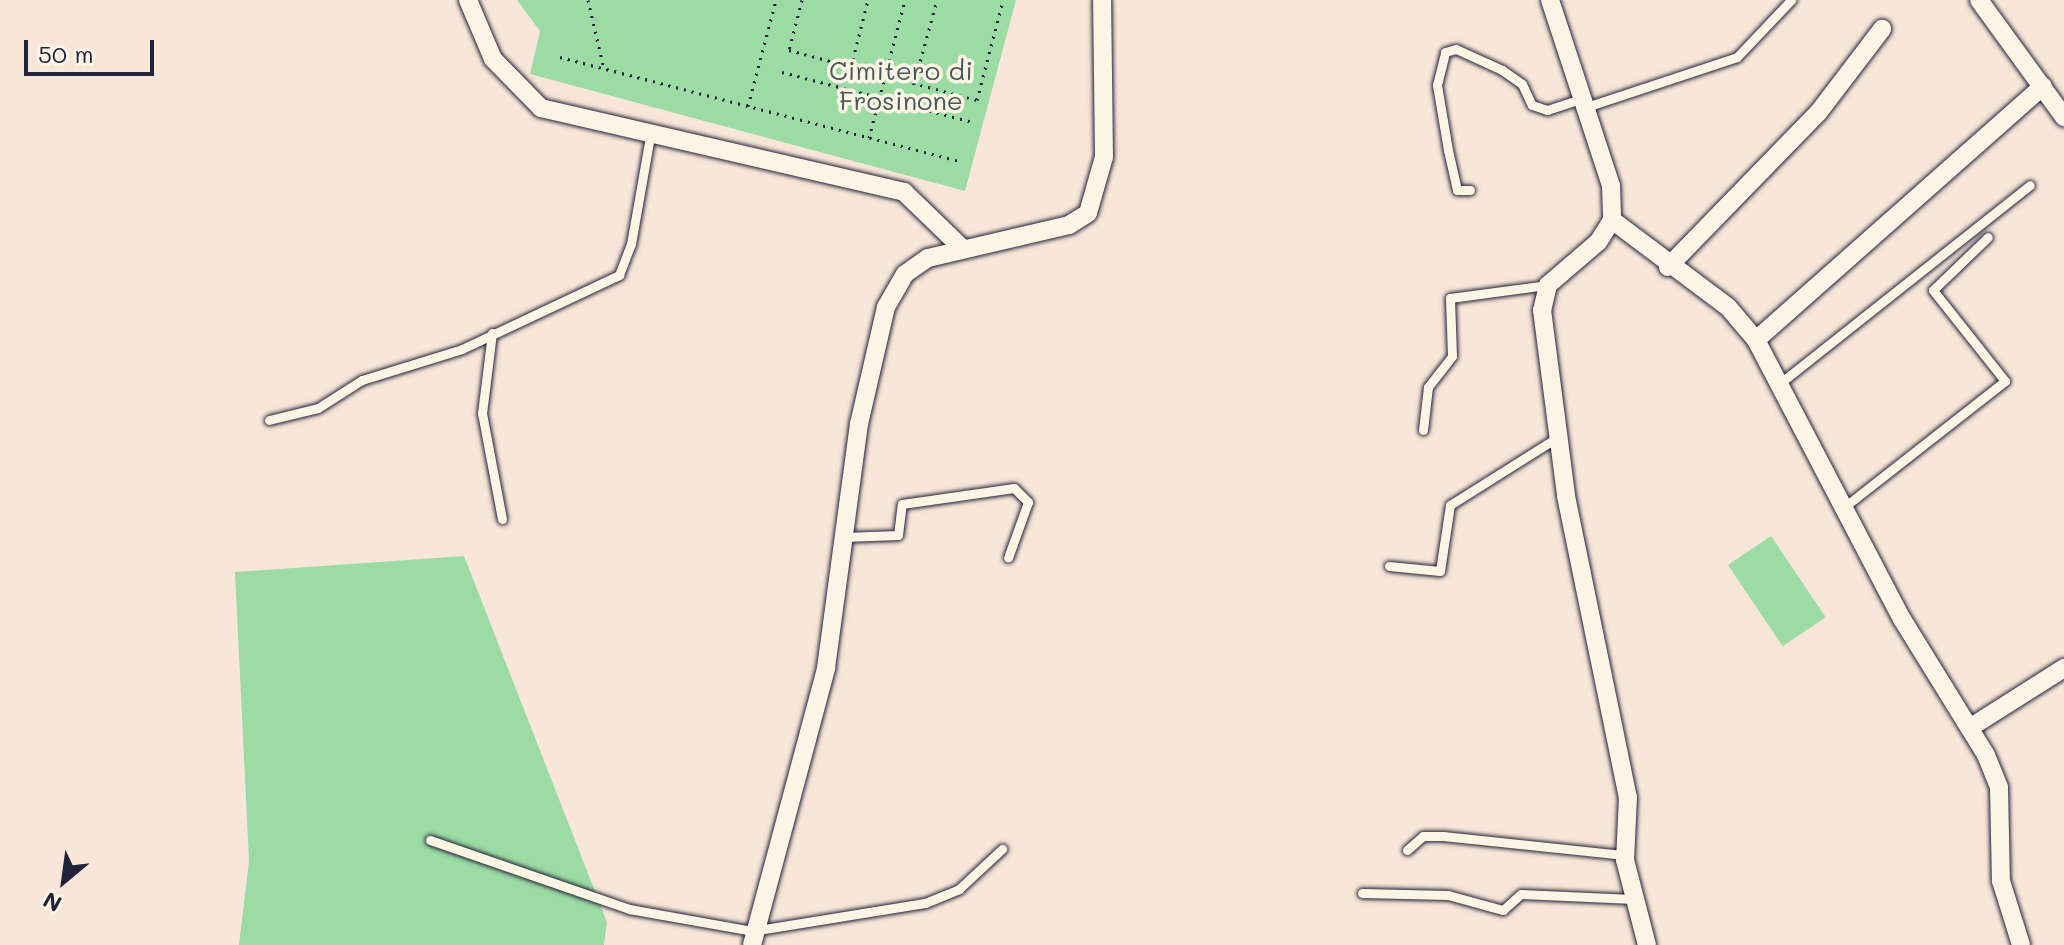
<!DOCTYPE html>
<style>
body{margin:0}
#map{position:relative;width:2064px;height:945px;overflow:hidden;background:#f8e7d8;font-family:Mali,sans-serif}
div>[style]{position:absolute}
.green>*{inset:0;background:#9cdba4;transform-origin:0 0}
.path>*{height:3px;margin-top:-1.5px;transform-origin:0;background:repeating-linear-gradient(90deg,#22223b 0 2px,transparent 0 8px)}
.roads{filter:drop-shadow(0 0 2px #22223b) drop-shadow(0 0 2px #22223b)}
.service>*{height:9px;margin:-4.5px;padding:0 4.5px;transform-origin:4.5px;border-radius:4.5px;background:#fcf5e5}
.minor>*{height:18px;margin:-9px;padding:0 9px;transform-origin:9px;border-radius:9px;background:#fcf5e5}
span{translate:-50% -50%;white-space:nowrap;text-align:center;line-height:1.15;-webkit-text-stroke:7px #fcf5e5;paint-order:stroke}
.park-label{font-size:26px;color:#475a5a}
.north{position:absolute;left:24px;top:841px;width:80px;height:80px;-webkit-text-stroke:6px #fcf5e5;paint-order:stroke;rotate:209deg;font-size:22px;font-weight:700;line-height:32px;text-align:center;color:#22223b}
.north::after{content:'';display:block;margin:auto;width:28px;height:36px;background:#22223b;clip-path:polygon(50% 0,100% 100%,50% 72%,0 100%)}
.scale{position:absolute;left:24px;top:40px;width:130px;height:36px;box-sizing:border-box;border:4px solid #22223b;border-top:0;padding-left:10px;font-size:24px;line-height:28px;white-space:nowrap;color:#22223b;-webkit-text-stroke:6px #fcf5e5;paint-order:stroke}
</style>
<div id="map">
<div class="green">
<i style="clip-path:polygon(517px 0,1016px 0,965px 191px,530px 74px,540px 31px)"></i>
<i style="left:1771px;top:536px;width:98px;height:52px;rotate:56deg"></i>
<i style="clip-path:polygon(464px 556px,607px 922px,604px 945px,239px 945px,249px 861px,235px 572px)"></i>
</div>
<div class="path">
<i style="left:588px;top:0;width:71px;rotate:76.9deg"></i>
<i style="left:802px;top:0;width:52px;rotate:104.6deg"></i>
<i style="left:789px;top:50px;width:195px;rotate:14.9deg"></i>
<i style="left:977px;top:100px;width:103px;rotate:-75.4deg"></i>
<i style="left:560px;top:57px;width:413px;rotate:14.6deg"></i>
<i style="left:851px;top:67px;width:69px;rotate:-75.8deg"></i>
<i style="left:782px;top:72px;width:197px;rotate:14.7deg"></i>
<i style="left:914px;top:84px;width:87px;rotate:-74.7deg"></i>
<i style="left:748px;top:106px;width:110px;rotate:-75.2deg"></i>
<i style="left:869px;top:138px;width:143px;rotate:-75.4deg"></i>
</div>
<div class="roads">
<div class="service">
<i style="left:1583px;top:108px;width:162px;rotate:-18.3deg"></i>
<i style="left:1737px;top:57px;width:79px;rotate:-46.5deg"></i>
<i style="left:1470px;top:190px;width:13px;rotate:180deg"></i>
<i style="left:1457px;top:190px;width:41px;rotate:-102.7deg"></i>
<i style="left:1448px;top:150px;width:66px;rotate:-99.6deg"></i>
<i style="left:1437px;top:85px;width:34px;rotate:-76deg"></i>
<i style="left:1445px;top:52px;width:11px;rotate:-15deg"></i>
<i style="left:1456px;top:49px;width:51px;rotate:24.5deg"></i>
<i style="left:1502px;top:70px;width:24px;rotate:35deg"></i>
<i style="left:1522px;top:84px;width:23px;rotate:65deg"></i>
<i style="left:1532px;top:105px;width:16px;rotate:18deg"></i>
<i style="left:1547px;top:110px;width:33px;rotate:-18deg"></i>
<i style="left:492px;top:333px;width:81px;rotate:97.1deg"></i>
<i style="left:482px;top:413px;width:108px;rotate:79.3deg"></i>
<i style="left:1779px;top:384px;width:320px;rotate:-38.4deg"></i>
<i style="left:269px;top:420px;width:50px;rotate:-13.8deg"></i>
<i style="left:318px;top:408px;width:52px;rotate:-32.5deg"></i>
<i style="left:362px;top:380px;width:105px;rotate:-17.2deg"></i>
<i style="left:462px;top:349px;width:174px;rotate:-25.2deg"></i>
<i style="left:619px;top:275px;width:33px;rotate:-69deg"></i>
<i style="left:631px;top:244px;width:110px;rotate:-80deg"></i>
<i style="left:1423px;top:430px;width:43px;rotate:-83.4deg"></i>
<i style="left:1428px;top:387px;width:39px;rotate:-52deg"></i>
<i style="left:1452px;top:356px;width:58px;rotate:-92deg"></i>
<i style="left:1450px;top:298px;width:99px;rotate:-7.6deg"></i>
<i style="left:1843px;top:508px;width:206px;rotate:-38.1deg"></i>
<i style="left:2005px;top:381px;width:116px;rotate:-128.4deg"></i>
<i style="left:1933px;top:290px;width:76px;rotate:-43.9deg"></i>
<i style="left:844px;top:537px;width:54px;rotate:-2.1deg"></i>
<i style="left:898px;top:535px;width:31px;rotate:-83deg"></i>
<i style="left:902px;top:504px;width:113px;rotate:-8.1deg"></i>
<i style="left:1014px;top:488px;width:20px;rotate:45deg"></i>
<i style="left:1028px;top:502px;width:59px;rotate:109.7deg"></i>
<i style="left:1389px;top:566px;width:51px;rotate:5.6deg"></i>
<i style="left:1440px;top:571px;width:67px;rotate:-81.4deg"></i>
<i style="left:1450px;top:505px;width:128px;rotate:-32.2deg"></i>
<i style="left:430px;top:840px;width:211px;rotate:19.1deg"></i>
<i style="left:629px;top:909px;width:125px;rotate:10.1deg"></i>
<i style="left:752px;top:931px;width:175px;rotate:-9.2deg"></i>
<i style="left:925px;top:903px;width:37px;rotate:-22deg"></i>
<i style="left:959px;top:889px;width:59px;rotate:-42.9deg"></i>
<i style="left:1407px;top:850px;width:21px;rotate:-41deg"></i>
<i style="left:1423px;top:836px;width:20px"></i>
<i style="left:1443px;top:836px;width:183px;rotate:6deg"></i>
<i style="left:1362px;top:893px;width:86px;rotate:1.3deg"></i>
<i style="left:1448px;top:895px;width:57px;rotate:15.3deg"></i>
<i style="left:1503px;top:910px;width:24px;rotate:-42deg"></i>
<i style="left:1521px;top:894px;width:112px;rotate:2.6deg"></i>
</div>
<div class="minor">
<i style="left:468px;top:0;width:64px;rotate:67deg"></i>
<i style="left:493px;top:59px;width:69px;rotate:45.6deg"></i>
<i style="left:541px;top:108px;width:373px;rotate:13deg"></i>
<i style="left:904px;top:192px;width:81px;rotate:44deg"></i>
<i style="left:1550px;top:0;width:196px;rotate:71.8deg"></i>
<i style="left:1611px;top:186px;width:34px;rotate:88deg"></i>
<i style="left:1612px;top:220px;width:26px;rotate:122deg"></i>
<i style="left:1598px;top:242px;width:66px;rotate:139.3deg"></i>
<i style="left:1548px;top:285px;width:26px;rotate:103deg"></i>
<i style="left:1542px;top:310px;width:188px;rotate:82.6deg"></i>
<i style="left:1566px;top:496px;width:307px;rotate:78.4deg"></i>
<i style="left:1628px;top:797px;width:63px;rotate:92.7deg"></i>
<i style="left:1625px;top:860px;width:88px;rotate:75.5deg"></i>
<i style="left:1979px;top:0;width:145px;rotate:54deg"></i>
<i style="left:1612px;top:220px;width:145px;rotate:36.9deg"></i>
<i style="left:1728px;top:307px;width:43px;rotate:49.7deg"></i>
<i style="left:1756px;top:340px;width:315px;rotate:62.4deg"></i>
<i style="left:1902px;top:619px;width:160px;rotate:58.3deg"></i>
<i style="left:1986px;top:755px;width:35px;rotate:68deg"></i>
<i style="left:1999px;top:788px;width:93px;rotate:88.8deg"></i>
<i style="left:2001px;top:881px;width:67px;rotate:72.6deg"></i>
<i style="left:1668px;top:267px;width:215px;rotate:-45.8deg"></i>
<i style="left:1818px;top:113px;width:106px;rotate:-52.7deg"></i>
<i style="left:1756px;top:340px;width:383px;rotate:-41.5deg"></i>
<i style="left:1971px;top:727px;width:110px;rotate:-32.4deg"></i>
<i style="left:752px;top:945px;width:287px;rotate:-75deg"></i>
<i style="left:826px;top:668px;width:246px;rotate:-82.3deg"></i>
<i style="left:859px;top:424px;width:120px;rotate:-77deg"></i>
<i style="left:886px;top:307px;width:38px;rotate:-60deg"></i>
<i style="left:905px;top:274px;width:28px;rotate:-35deg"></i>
<i style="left:928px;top:258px;width:145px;rotate:-13.2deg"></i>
<i style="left:1069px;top:225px;width:22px;rotate:-32deg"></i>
<i style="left:1088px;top:213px;width:58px;rotate:-74.1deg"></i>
<i style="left:1104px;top:157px;width:157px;rotate:-90.7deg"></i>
</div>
</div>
<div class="park-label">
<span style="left:901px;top:86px">Cimitero di<br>Frosinone</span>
</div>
<div class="north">N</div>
<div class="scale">50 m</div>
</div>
